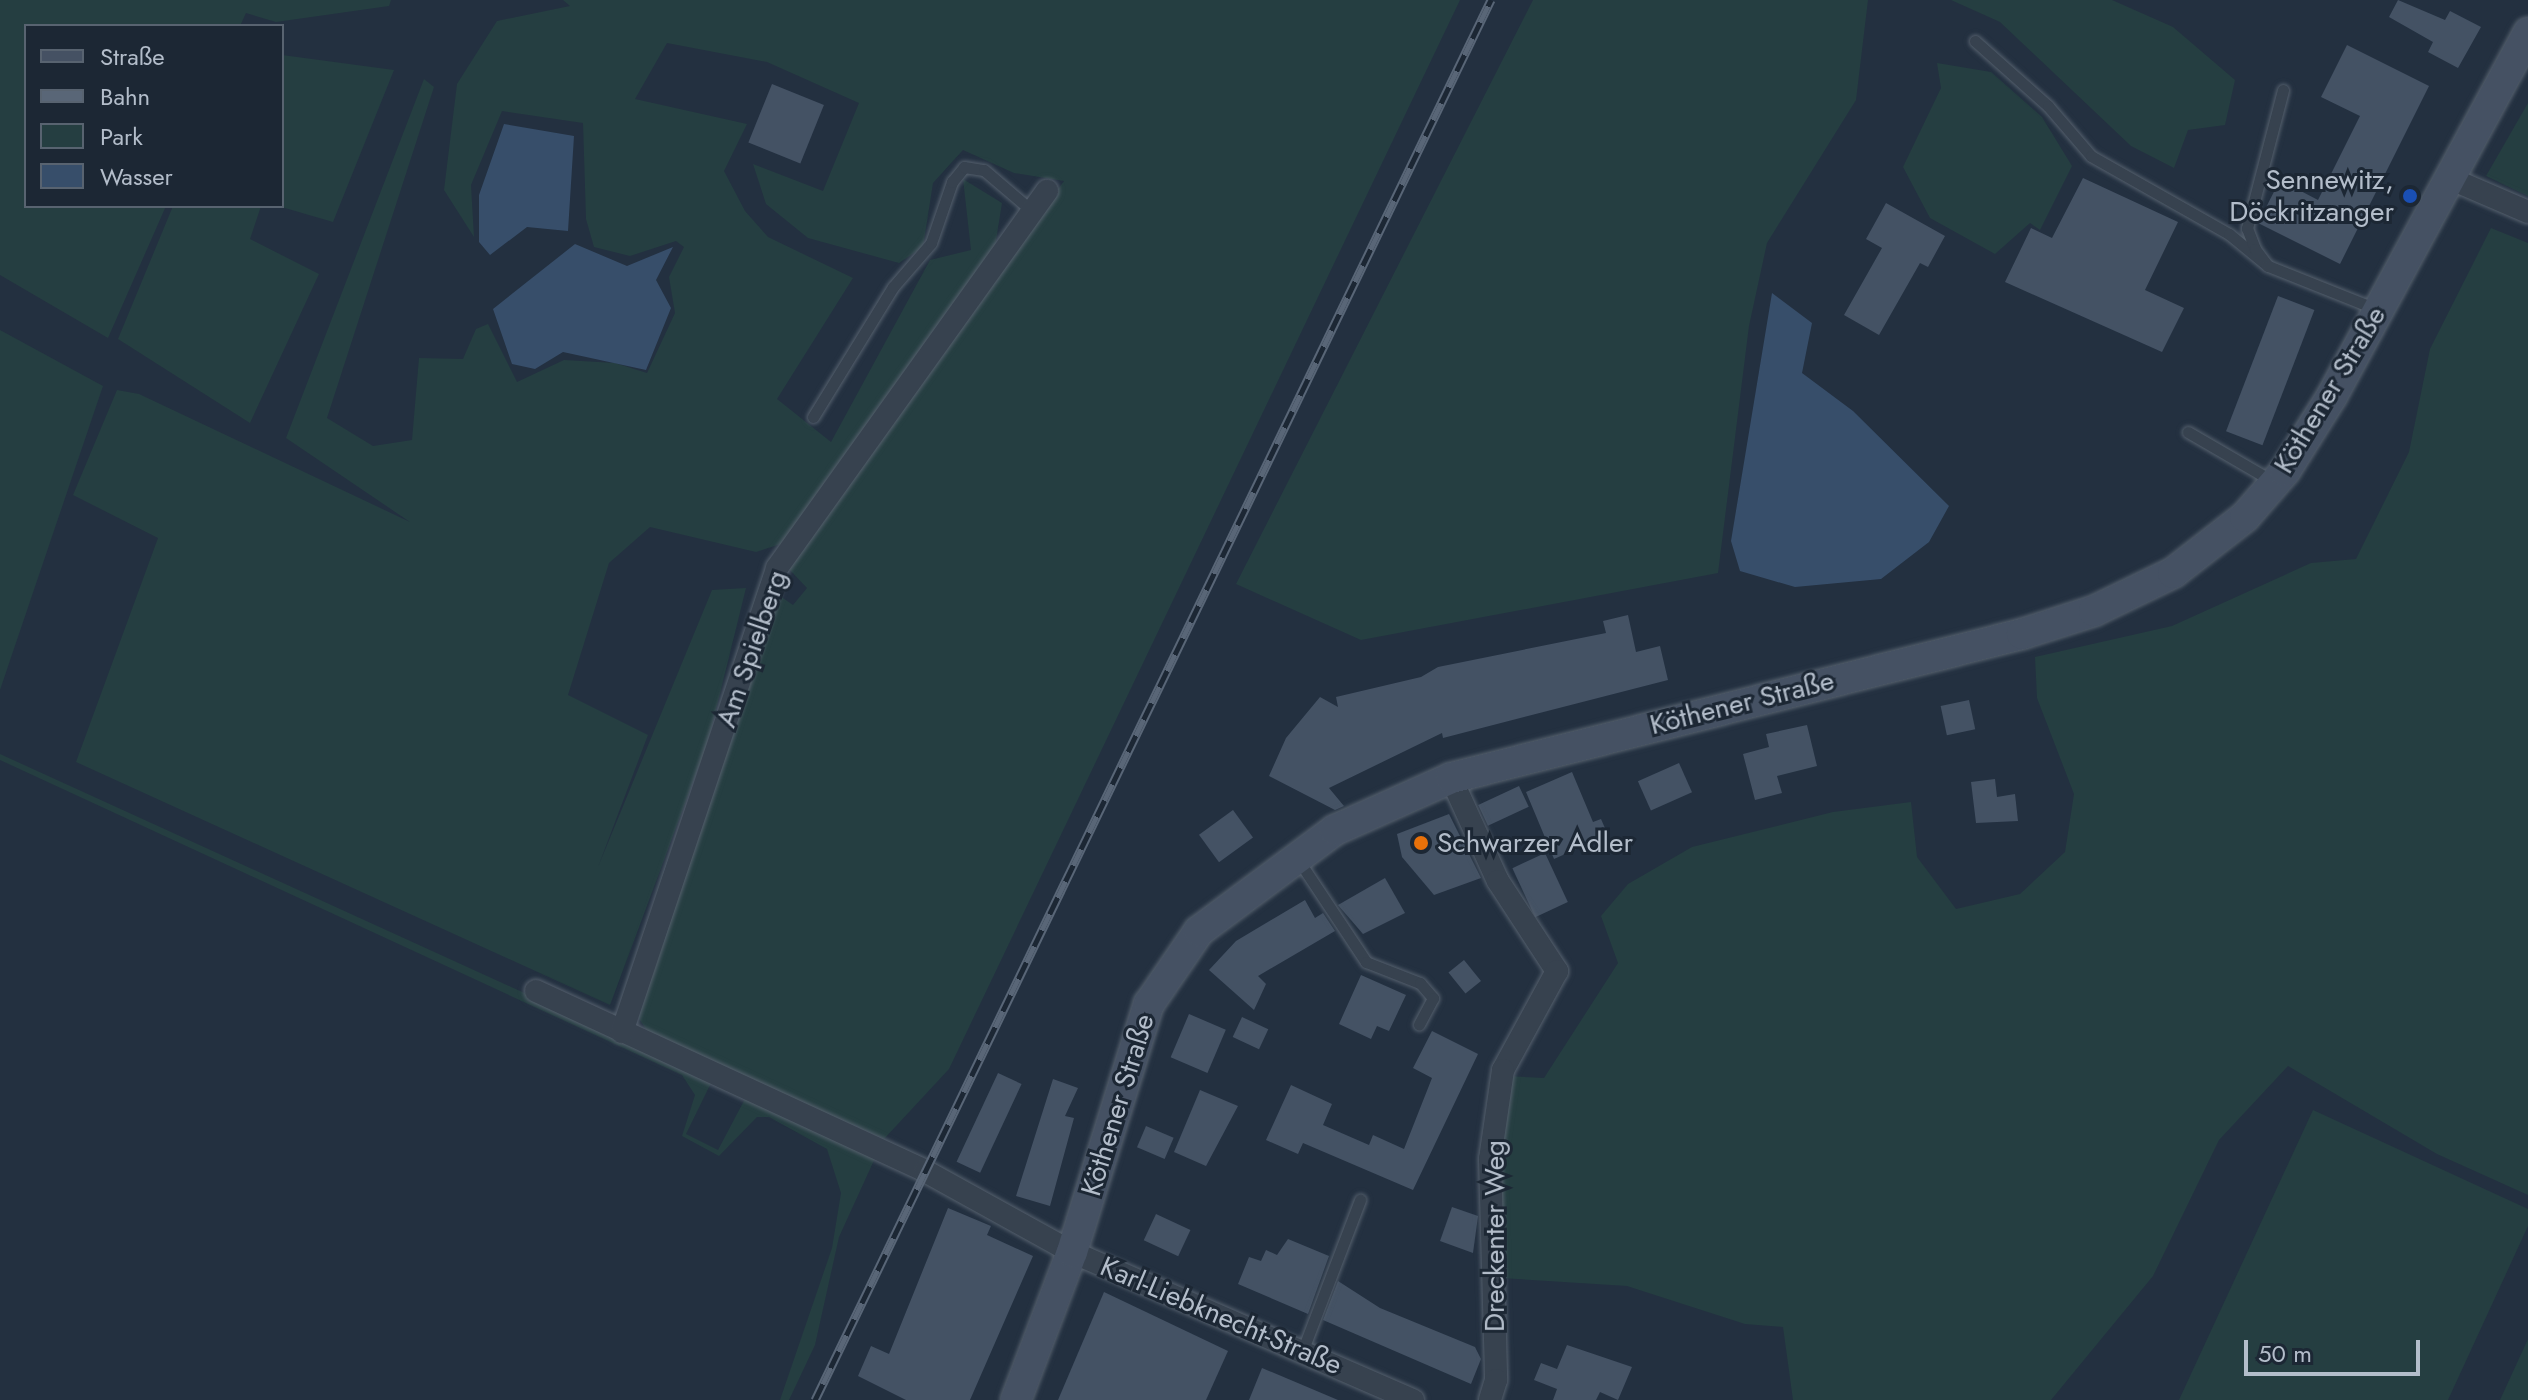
<!DOCTYPE html>
<meta charset="utf-8">
<style>
body{margin:0}
#map{position:relative;width:2528px;height:1400px;overflow:hidden;background:#233040;font-family:Jost,sans-serif}
div>[style]{position:absolute}
.green>*{inset:0;background:#253e41}
.water>*{inset:0;background:#374e6a}
.building>*{inset:0;background:#445264;transform-origin:0 0}
.roads{filter:drop-shadow(0 0 2px #55606d) drop-shadow(0 0 2px #55606d)}
.lane>*{height:11px;margin:-5.5px;padding:0 5.5px;transform-origin:5.5px;border-radius:5.5px;background:#37424f}
.street>*{height:22px;margin:-11px;padding:0 11px;transform-origin:11px;border-radius:11px;background:#37424f}
.secondary>*{height:30px;margin:-15px;padding:0 15px;transform-origin:15px;border-radius:15px;background:#455163}
.rail>*{height:9px;margin-top:-4.5px;transform-origin:0;background:repeating-linear-gradient(90deg,#1c2734 0 18px,#596677 0 36px);box-sizing:border-box;border-block:2px solid #596677}
.dots>*{width:22px;height:22px;translate:-50% -50%;box-sizing:border-box;border:4px solid #1c2734;border-radius:50%}
span{translate:-50% -50%;white-space:nowrap;text-align:center;line-height:1.15;-webkit-text-stroke:6px #1c2734;paint-order:stroke}
.poi-label{font-size:28px;color:#b3bdca}
.right{translate:-100% -50%;text-align:right}
.left{translate:0 -50%;text-align:left}
.street-label{font-size:28px;color:#b3bdca}
.legend{position:absolute;left:24px;top:24px;width:260px;height:184px;box-sizing:border-box;background:#1c2734;border:2px solid #586370;margin:0;padding:10px 14px;list-style:none;font-size:24px;color:#b3bdca}
.legend li{display:flex;align-items:center;gap:16px;height:40px}
.legend b{width:40px;border:2px solid #586370}
.scale{position:absolute;left:2244px;top:1340px;width:176px;height:36px;box-sizing:border-box;border:4px solid #b3bdca;border-top:0;padding-left:10px;font-size:24px;line-height:28px;white-space:nowrap;color:#b3bdca;-webkit-text-stroke:6px #1c2734;paint-order:stroke}
</style>
<div id="map">
<div class="green">
<i style="clip-path:polygon(0 0,391px 0,389px 6px,276px 22px,246px 13px,240px 26px,26px 26px,26px 206px,166px 206px,108px 338px,0 275px)"></i>
<i style="clip-path:polygon(563px 0,1460px 0,949px 1069px,884px 1139px,649px 1034px,638px 1017px,777px 594px,793px 605px,807px 588px,785px 565px,1064px 181px,1014px 173px,963px 150px,933px 183px,923px 247px,899px 263px,808px 238px,766px 204px,753px 164px,823px 191px,859px 103px,767px 62px,667px 43px,635px 99px,747px 124px,724px 171px,745px 211px,768px 237px,853px 278px,777px 399px,831px 442px,930px 260px,971px 250px,963px 179px,1002px 203px,994px 253px,787px 542px,756px 552px,650px 527px,609px 563px,568px 695px,648px 735px,598px 867px,712px 590px,746px 588px,708px 742px,610px 1005px,76px 762px,158px 538px,73px 495px,117px 390px,139px 394px,410px 522px,286px 438px,424px 79px,434px 87px,327px 418px,373px 446px,412px 440px,419px 358px,463px 359px,476px 329px,488px 324px,517px 382px,564px 360px,615px 363px,647px 373px,675px 313px,669px 277px,684px 247px,676px 241px,630px 256px,594px 247px,586px 219px,583px 123px,502px 111px,471px 185px,474px 237px,444px 190px,457px 84px,497px 21px,570px 6px)"></i>
<i style="clip-path:polygon(1533px 0,1868px 0,1856px 100px,1767px 243px,1749px 326px,1718px 573px,1361px 640px,1236px 584px)"></i>
<i style="clip-path:polygon(1951px 0,2112px 0,2173px 27px,2235px 80px,2225px 125px,2188px 130px,2174px 168px,2131px 146px,2000px 22px)"></i>
<i style="clip-path:polygon(282px 55px,394px 70px,333px 222px,278px 206px)"></i>
<i style="clip-path:polygon(1937px 63px,1991px 72px,2042px 117px,2072px 166px,2040px 230px,2030px 223px,1995px 254px,1930px 218px,1903px 167px,1941px 88px)"></i>
<i style="clip-path:polygon(2528px 103px,2528px 196px,2486px 176px)"></i>
<i style="clip-path:polygon(173px 206px,261px 206px,250px 239px,319px 274px,250px 423px,118px 339px)"></i>
<i style="clip-path:polygon(2491px 228px,2528px 243px,2528px 1195px,2437px 1154px,2288px 1066px,2219px 1140px,2153px 1276px,2051px 1400px,1793px 1400px,1783px 1327px,1745px 1324px,1627px 1286px,1501px 1278px,1497px 1169px,1508px 1076px,1544px 1078px,1618px 963px,1601px 916px,1628px 884px,1692px 847px,1833px 812px,1911px 802px,1917px 857px,1956px 909px,2020px 894px,2065px 852px,2074px 794px,2037px 698px,2035px 657px,2172px 626px,2311px 563px,2356px 559px,2409px 452px,2430px 349px)"></i>
<i style="clip-path:polygon(0 330px,103px 386px,0 690px)"></i>
<i style="clip-path:polygon(0 754px,713px 1079px,686px 1134px,718px 1150px,747px 1095px,876px 1156px,839px 1237px,815px 1345px,789px 1400px,780px 1400px,832px 1248px,841px 1193px,827px 1149px,769px 1117px,757px 1117px,719px 1156px,682px 1136px,695px 1095px,682px 1075px,0 760px)"></i>
<i style="clip-path:polygon(2313px 1110px,2528px 1209px,2528px 1226px,2448px 1400px,2179px 1400px)"></i>
<i style="clip-path:polygon(2528px 1339px,2528px 1400px,2500px 1400px)"></i>
</div>
<div class="water">
<i style="clip-path:polygon(504px 124px,574px 136px,568px 231px,527px 227px,490px 255px,479px 242px,479px 195px)"></i>
<i style="clip-path:polygon(575px 244px,627px 266px,673px 247px,656px 280px,671px 308px,646px 370px,563px 352px,535px 369px,512px 364px,493px 309px)"></i>
<i style="clip-path:polygon(1772px 293px,1812px 323px,1802px 373px,1853px 411px,1949px 506px,1929px 542px,1881px 579px,1795px 587px,1740px 571px,1731px 541px)"></i>
</div>
<div class="building">
<i style="clip-path:polygon(2398px 0,2445px 20px,2450px 11px,2481px 27px,2458px 68px,2428px 52px,2433px 42px,2389px 17px)"></i>
<i style="clip-path:polygon(2347px 45px,2429px 86px,2340px 264px,2258px 223px,2280px 180px,2318px 200px,2360px 116px,2321px 97px)"></i>
<i style="left:772px;top:84px;width:56px;height:63px;rotate:22deg"></i>
<i style="clip-path:polygon(2083px 178px,2178px 222px,2145px 290px,2184px 308px,2162px 352px,2005px 282px,2031px 228px,2052px 238px)"></i>
<i style="clip-path:polygon(1886px 203px,1945px 236px,1928px 267px,1920px 263px,1879px 335px,1844px 315px,1882px 248px,1866px 239px)"></i>
<i style="left:2278px;top:296px;width:39px;height:145px;rotate:21deg"></i>
<i style="clip-path:polygon(1628px 615px,1636px 652px,1660px 646px,1668px 680px,1443px 738px,1442px 733px,1329px 788px,1344px 806px,1335px 810px,1269px 776px,1286px 738px,1320px 697px,1338px 707px,1336px 697px,1421px 677px,1438px 667px,1606px 633px,1603px 621px)"></i>
<i style="left:1969px;top:700px;width:30px;height:29px;rotate:78deg"></i>
<i style="clip-path:polygon(1807px 725px,1817px 766px,1777px 776px,1782px 793px,1755px 800px,1743px 754px,1769px 747px,1766px 734px)"></i>
<i style="left:1679px;top:763px;width:32px;height:45px;rotate:66deg"></i>
<i style="clip-path:polygon(1572px 772px,1593px 822px,1601px 819px,1608px 835px,1554px 859px,1526px 792px)"></i>
<i style="clip-path:polygon(1995px 779px,1997px 797px,2015px 794px,2018px 821px,1976px 823px,1971px 782px)"></i>
<i style="left:1519px;top:786px;width:23px;height:45px;rotate:65deg"></i>
<i style="left:1233px;top:810px;width:34px;height:42px;rotate:54deg"></i>
<i style="clip-path:polygon(1449px 814px,1481px 878px,1434px 895px,1402px 857px,1397px 834px)"></i>
<i style="left:1545px;top:853px;width:54px;height:36px;rotate:65deg"></i>
<i style="clip-path:polygon(1385px 878px,1405px 913px,1363px 934px,1338px 905px)"></i>
<i style="clip-path:polygon(1305px 900px,1315px 918px,1323px 913px,1335px 931px,1258px 976px,1266px 984px,1254px 1010px,1209px 970px,1236px 941px)"></i>
<i style="left:1464px;top:960px;width:27px;height:20px;rotate:51deg"></i>
<i style="clip-path:polygon(1361px 975px,1406px 995px,1389px 1031px,1377px 1026px,1371px 1039px,1339px 1024px)"></i>
<i style="left:1189px;top:1014px;width:40px;height:47px;rotate:23deg"></i>
<i style="left:1242px;top:1017px;width:29px;height:22px;rotate:25deg"></i>
<i style="clip-path:polygon(1432px 1031px,1478px 1054px,1413px 1190px,1303px 1143px,1298px 1154px,1266px 1140px,1291px 1085px,1332px 1104px,1323px 1125px,1369px 1145px,1373px 1135px,1404px 1149px,1432px 1078px,1413px 1068px)"></i>
<i style="left:998px;top:1073px;width:26px;height:98px;rotate:25deg"></i>
<i style="clip-path:polygon(1053px 1079px,1078px 1088px,1065px 1116px,1074px 1118px,1050px 1206px,1016px 1196px)"></i>
<i style="clip-path:polygon(1200px 1090px,1238px 1106px,1206px 1166px,1174px 1152px)"></i>
<i style="left:1146px;top:1126px;width:30px;height:23px;rotate:23deg"></i>
<i style="clip-path:polygon(1452px 1207px,1478px 1216px,1473px 1253px,1440px 1241px)"></i>
<i style="clip-path:polygon(948px 1208px,991px 1226px,987px 1235px,1033px 1256px,970px 1400px,906px 1400px,858px 1376px,871px 1346px,889px 1354px)"></i>
<i style="left:1156px;top:1214px;width:38px;height:29px;rotate:25deg"></i>
<i style="clip-path:polygon(1288px 1239px,1329px 1256px,1308px 1314px,1238px 1284px,1249px 1257px,1261px 1261px,1266px 1250px,1277px 1255px)"></i>
<i style="clip-path:polygon(1338px 1281px,1380px 1308px,1475px 1347px,1481px 1359px,1471px 1384px,1323px 1320px)"></i>
<i style="clip-path:polygon(1104px 1292px,1228px 1351px,1206px 1400px,1058px 1400px)"></i>
<i style="clip-path:polygon(1567px 1345px,1632px 1367px,1618px 1400px,1600px 1392px,1596px 1400px,1553px 1400px,1557px 1389px,1534px 1380px,1541px 1363px,1557px 1369px)"></i>
<i style="clip-path:polygon(1262px 1368px,1338px 1400px,1249px 1400px)"></i>
</div>
<div class="roads">
<div class="lane">
<i style="left:1975px;top:41px;width:98px;rotate:41.7deg"></i>
<i style="left:2048px;top:106px;width:66px;rotate:49.3deg"></i>
<i style="left:2091px;top:156px;width:159px;rotate:29.5deg"></i>
<i style="left:2229px;top:234px;width:50px;rotate:39.4deg"></i>
<i style="left:2283px;top:90px;width:143px;rotate:104.6deg"></i>
<i style="left:2247px;top:228px;width:22px;rotate:69deg"></i>
<i style="left:2255px;top:249px;width:21px;rotate:53deg"></i>
<i style="left:2268px;top:266px;width:116px;rotate:21.7deg"></i>
<i style="left:813px;top:417px;width:153px;rotate:-58.4deg"></i>
<i style="left:893px;top:287px;width:58px;rotate:-49.2deg"></i>
<i style="left:931px;top:243px;width:65px;rotate:-71deg"></i>
<i style="left:952px;top:182px;width:19px;rotate:-51deg"></i>
<i style="left:964px;top:167px;width:20px;rotate:9deg"></i>
<i style="left:984px;top:170px;width:63px;rotate:40.5deg"></i>
<i style="left:2188px;top:432px;width:99px;rotate:30.2deg"></i>
<i style="left:1297px;top:858px;width:125px;rotate:56.4deg"></i>
<i style="left:1366px;top:962px;width:58px;rotate:21.3deg"></i>
<i style="left:1420px;top:983px;width:20px;rotate:49deg"></i>
<i style="left:1433px;top:998px;width:30px;rotate:118deg"></i>
<i style="left:1302px;top:1352px;width:163px;rotate:-69.1deg"></i>
</div>
<div class="street">
<i style="left:2449px;top:178px;width:86px;rotate:23.3deg"></i>
<i style="left:1451px;top:778px;width:113px;rotate:65.5deg"></i>
<i style="left:1498px;top:881px;width:108px;rotate:56.8deg"></i>
<i style="left:1557px;top:971px;width:113px;rotate:118.6deg"></i>
<i style="left:1503px;top:1070px;width:90px;rotate:98.3deg"></i>
<i style="left:1490px;top:1159px;width:221px;rotate:88.4deg"></i>
<i style="left:1496px;top:1380px;width:21px;rotate:107deg"></i>
<i style="left:536px;top:991px;width:429px;rotate:24.8deg"></i>
<i style="left:925px;top:1171px;width:168px;rotate:28.9deg"></i>
<i style="left:1072px;top:1252px;width:372px;rotate:23.5deg"></i>
<i style="left:622px;top:1032px;width:489px;rotate:-71.5deg"></i>
<i style="left:777px;top:568px;width:464px;rotate:-54.4deg"></i>
</div>
<div class="secondary">
<i style="left:1016px;top:1400px;width:158px;rotate:-69.3deg"></i>
<i style="left:1072px;top:1252px;width:260px;rotate:-72.8deg"></i>
<i style="left:1149px;top:1004px;width:88px;rotate:-55.6deg"></i>
<i style="left:1199px;top:931px;width:169px;rotate:-36.6deg"></i>
<i style="left:1335px;top:830px;width:127px;rotate:-24.1deg"></i>
<i style="left:1451px;top:778px;width:589px;rotate:-14.15deg"></i>
<i style="left:2022px;top:634px;width:76px;rotate:-17.7deg"></i>
<i style="left:2094px;top:611px;width:88px;rotate:-25.7deg"></i>
<i style="left:2173px;top:573px;width:91px;rotate:-37.9deg"></i>
<i style="left:2245px;top:517px;width:61px;rotate:-49deg"></i>
<i style="left:2285px;top:471px;width:89px;rotate:-57.9deg"></i>
<i style="left:2332px;top:396px;width:413px;rotate:-61.6deg"></i>
</div>
</div>
<div class="rail">
<i style="left:815px;top:1400px;width:1555px;rotate:-64.23deg"></i>
</div>
<div class="dots">
<i style="left:2410px;top:196px;background:#1a4fb4"></i>
<i style="left:1421px;top:843px;background:#e8710a"></i>
</div>
<div class="poi-label">
<span class="right" style="left:2394px;top:196px">Sennewitz,<br>Döckritzanger</span>
<span class="left" style="left:1437px;top:843px">Schwarzer Adler</span>
</div>
<div class="street-label">
<span style="left:2330px;top:390px;rotate:-59deg">Köthener Straße</span>
<span style="left:752px;top:649px;rotate:-71deg">Am Spielberg</span>
<span style="left:1742px;top:703px;rotate:-14deg">Köthener Straße</span>
<span style="left:1118px;top:1105px;rotate:-73deg">Köthener Straße</span>
<span style="left:1495px;top:1236px;rotate:-90deg">Dreckenter Weg</span>
<span style="left:1221px;top:1316px;rotate:23deg">Karl-Liebknecht-Straße</span>
</div>
<ul class="legend">
<li><b style="height:10px;background:#455163"></b>Straße</li>
<li><b style="height:10px;background:#596677"></b>Bahn</li>
<li><b style="height:22px;background:#253e41"></b>Park</li>
<li><b style="height:22px;background:#374e6a"></b>Wasser</li>
</ul>
<div class="scale">50 m</div>
</div>
